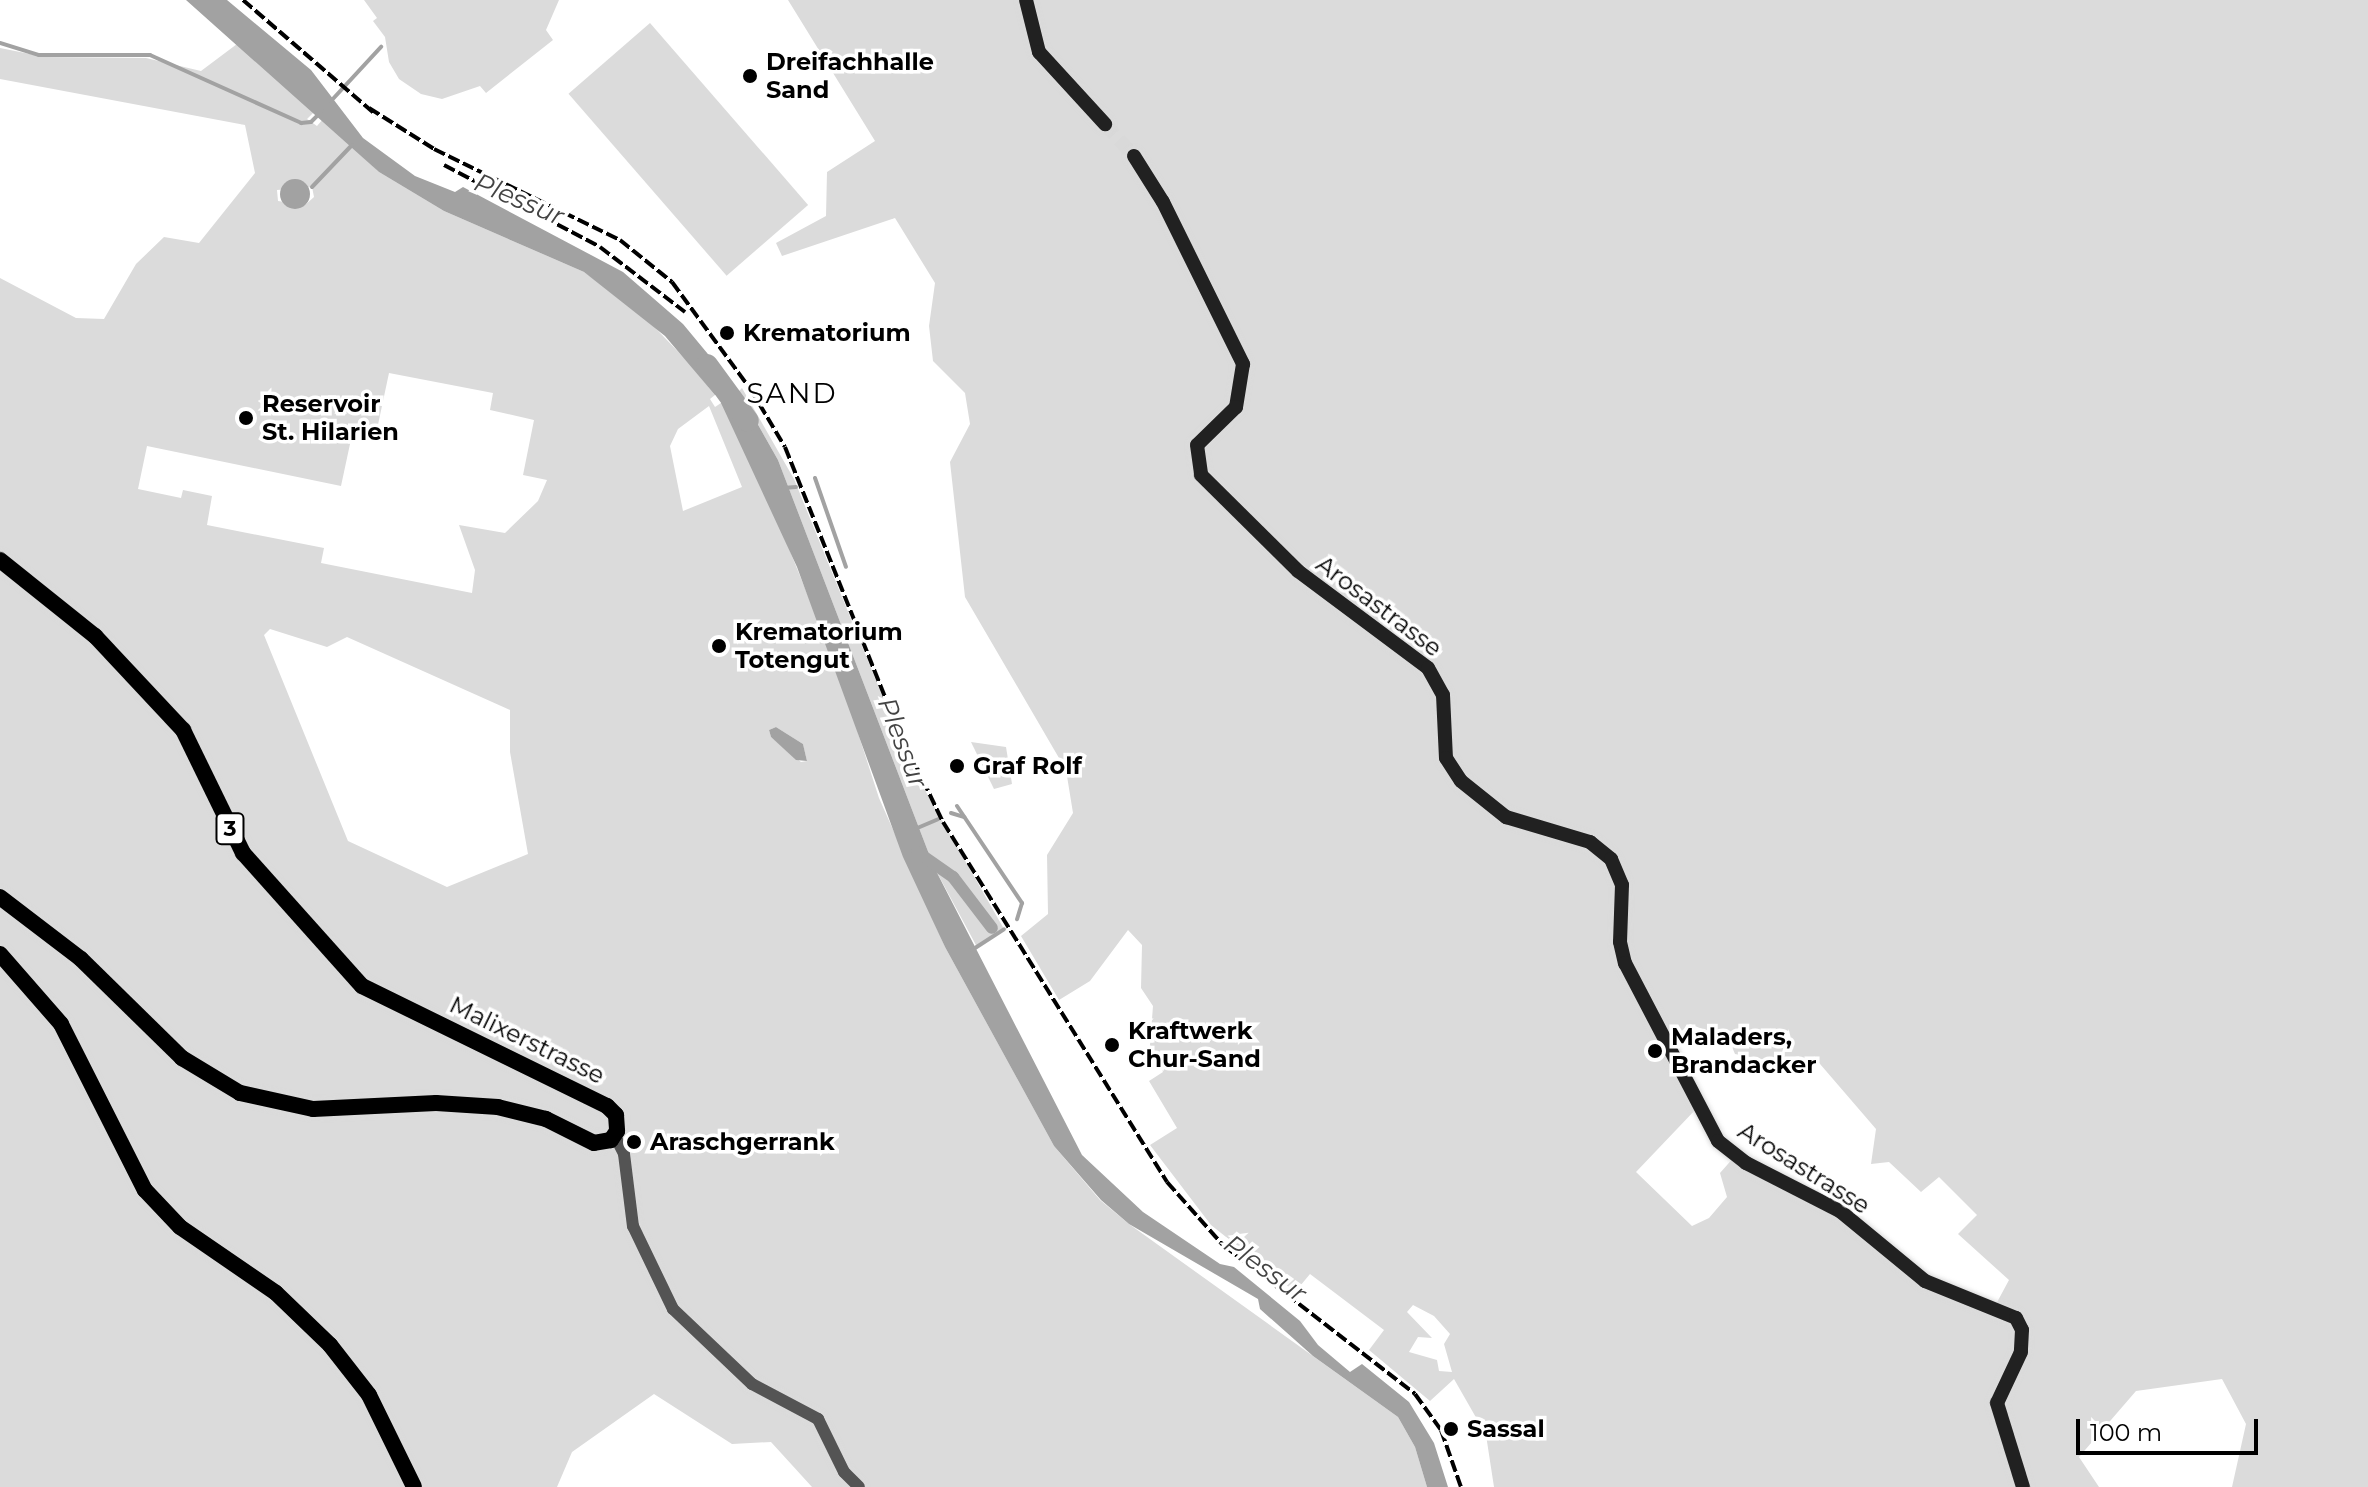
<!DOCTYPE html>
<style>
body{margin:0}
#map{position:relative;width:2368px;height:1487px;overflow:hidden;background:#fff;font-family:Montserrat,sans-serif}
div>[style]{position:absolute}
.green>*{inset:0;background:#dbdbdb;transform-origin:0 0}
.water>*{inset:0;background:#a2a2a2}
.round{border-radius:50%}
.stream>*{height:4px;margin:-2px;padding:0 2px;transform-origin:2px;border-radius:2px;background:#a2a2a2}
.canal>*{height:12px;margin:-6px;padding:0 6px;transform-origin:6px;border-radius:6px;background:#a2a2a2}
.river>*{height:22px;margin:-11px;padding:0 11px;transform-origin:11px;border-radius:11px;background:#a2a2a2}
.secondary-tunnel>*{height:14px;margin-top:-7px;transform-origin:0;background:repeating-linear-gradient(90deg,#d9d9d9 0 14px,transparent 0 21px)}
.roads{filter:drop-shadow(0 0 2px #dbdbdb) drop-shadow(0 0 2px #dbdbdb)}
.tertiary>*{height:12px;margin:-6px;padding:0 6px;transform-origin:6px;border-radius:6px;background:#545454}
.secondary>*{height:14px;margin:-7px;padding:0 7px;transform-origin:7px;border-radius:7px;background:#212121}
.primary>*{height:16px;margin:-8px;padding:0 8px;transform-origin:8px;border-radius:8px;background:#000}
.rail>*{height:4px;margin-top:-2px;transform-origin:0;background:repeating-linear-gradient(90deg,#000 0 12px,transparent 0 16px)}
.dots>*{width:22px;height:22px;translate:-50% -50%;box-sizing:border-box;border:4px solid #fff;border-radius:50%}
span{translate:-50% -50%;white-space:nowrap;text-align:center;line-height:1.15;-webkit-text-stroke:7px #fff;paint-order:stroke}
.shield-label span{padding:2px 6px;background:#fff;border:2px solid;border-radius:6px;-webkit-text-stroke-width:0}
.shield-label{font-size:22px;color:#000;font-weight:700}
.poi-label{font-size:24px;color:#000;font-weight:700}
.left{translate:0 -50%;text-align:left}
.street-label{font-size:24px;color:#000}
.water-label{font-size:26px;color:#434343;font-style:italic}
.quarter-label{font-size:28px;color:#000;letter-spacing:2px}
.scale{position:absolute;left:2076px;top:1419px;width:182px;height:36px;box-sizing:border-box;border:4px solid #000;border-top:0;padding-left:10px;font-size:24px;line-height:28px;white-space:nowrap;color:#000;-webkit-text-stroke:6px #fff;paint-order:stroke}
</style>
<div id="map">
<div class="green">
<i style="clip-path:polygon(364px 0,559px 0,546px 30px,553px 40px,486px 93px,480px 86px,442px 99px,421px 94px,399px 79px,389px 62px,385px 37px,373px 21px,377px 18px)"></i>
<i style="clip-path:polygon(evenodd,788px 0,2368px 0,2368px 1487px,2232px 1487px,2246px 1424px,2222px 1379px,2136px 1391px,2079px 1457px,2099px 1487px,1494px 1487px,1486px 1435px,1454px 1379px,1430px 1401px,1369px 1350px,1384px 1330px,1310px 1274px,1295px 1292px,1211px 1225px,1150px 1145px,1177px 1128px,1149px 1081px,1163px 1072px,1150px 1045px,1153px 1006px,1141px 988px,1142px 945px,1128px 930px,1090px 981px,1059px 1000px,1021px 936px,1048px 914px,1047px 855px,1073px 813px,1066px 770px,965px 597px,950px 462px,970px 424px,965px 393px,933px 361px,929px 326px,935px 283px,895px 218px,782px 256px,776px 243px,826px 216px,827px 172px,875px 141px,788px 0,1690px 1024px,1729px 1040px,1735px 1054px,1786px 1064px,1814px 1057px,1876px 1129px,1871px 1164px,1889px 1162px,1921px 1192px,1939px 1177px,1977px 1215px,1958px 1234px,2009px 1280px,1995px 1306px,1895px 1260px,1818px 1198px,1735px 1156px,1720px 1173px,1727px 1197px,1709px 1218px,1692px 1226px,1636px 1172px,1697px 1108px,1665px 1045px,1690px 1024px,788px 0,1413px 1305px,1434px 1316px,1450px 1334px,1444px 1344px,1452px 1372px,1439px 1371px,1437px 1360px,1409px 1352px,1418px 1337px,1432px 1338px,1407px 1312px,1413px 1305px)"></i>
<i style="left:650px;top:23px;width:241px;height:108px;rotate:49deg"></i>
<i style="clip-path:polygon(evenodd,237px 44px,314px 112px,307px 119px,317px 126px,323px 119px,379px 172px,444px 211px,584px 272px,640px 312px,688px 362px,715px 395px,710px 399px,715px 407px,721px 403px,730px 416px,761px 479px,837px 668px,879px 798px,945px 947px,1054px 1146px,1100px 1200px,1129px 1224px,1398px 1417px,1415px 1447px,1427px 1487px,812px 1487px,771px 1442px,732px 1444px,654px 1394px,572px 1452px,557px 1487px,0 1487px,0 278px,76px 318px,104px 319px,136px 264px,164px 237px,199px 243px,255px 173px,245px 125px,0 79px,0 48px,45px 57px,146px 58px,201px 71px,237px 44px,312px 187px,314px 197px,305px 205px,278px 201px,277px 190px,312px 187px,237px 44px,389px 373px,493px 393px,490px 410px,534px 420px,523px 475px,547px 480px,538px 501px,505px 533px,459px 525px,475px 570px,472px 593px,321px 563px,324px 548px,207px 525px,212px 496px,183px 490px,181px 498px,138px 489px,147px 446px,341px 486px,353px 430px,376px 434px,389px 373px,237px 44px,709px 406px,742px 487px,683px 511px,670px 446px,678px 429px,709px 406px,237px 44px,270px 629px,327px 647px,347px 637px,510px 710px,510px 752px,528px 854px,447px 887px,348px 841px,264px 635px,270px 629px,237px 44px,776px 727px,803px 744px,807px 761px,801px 762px,771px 737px,769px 730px,776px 727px)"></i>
<i style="clip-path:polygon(742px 388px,794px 479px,910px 764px,1004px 929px,977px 947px,934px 867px,778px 460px,739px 391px)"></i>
<i style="clip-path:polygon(971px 742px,1006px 747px,1012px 784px,994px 789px)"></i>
</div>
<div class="water">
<i style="clip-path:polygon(186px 0,227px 0,311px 70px,363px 138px,415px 176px,455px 192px,463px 187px,623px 272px,683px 324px,732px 383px,715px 395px,665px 336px,584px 272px,444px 211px,379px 172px)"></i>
<i class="round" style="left:280px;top:179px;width:30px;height:30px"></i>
<i style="clip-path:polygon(739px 391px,778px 460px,934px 867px,1082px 1155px,1143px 1212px,1220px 1264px,1234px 1267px,1300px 1321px,1318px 1345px,1350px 1372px,1362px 1364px,1409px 1402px,1434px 1443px,1448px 1487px,1427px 1487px,1415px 1447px,1398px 1417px,1313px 1356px,1260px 1309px,1258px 1299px,1129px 1224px,1101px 1200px,1054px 1146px,945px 947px,903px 857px,797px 567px,721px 403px)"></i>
<i style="clip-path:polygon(776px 727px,803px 744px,807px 761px,796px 760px,771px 737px,769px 730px)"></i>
</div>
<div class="stream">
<i style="left:0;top:43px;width:41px;rotate:17.1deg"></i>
<i style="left:39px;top:55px;width:111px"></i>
<i style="left:150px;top:55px;width:166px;rotate:24.2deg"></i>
<i style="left:301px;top:123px;width:10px;rotate:-6deg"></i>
<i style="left:311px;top:122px;width:16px;rotate:-45deg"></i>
<i style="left:331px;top:101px;width:74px;rotate:-47.2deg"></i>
<i style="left:312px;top:187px;width:58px;rotate:-46.4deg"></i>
<i style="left:815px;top:478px;width:94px;rotate:70.8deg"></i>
<i style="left:783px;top:488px;width:13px;rotate:-4deg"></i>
<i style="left:957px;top:806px;width:117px;rotate:56.2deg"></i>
<i style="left:1022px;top:903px;width:17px;rotate:107deg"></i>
<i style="left:951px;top:813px;width:14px;rotate:17deg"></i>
<i style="left:915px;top:829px;width:25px;rotate:-23deg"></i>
<i style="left:972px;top:950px;width:38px;rotate:-33deg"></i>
</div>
<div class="canal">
<i style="left:917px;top:852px;width:44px;rotate:34.8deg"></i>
<i style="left:953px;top:877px;width:64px;rotate:52.6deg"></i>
</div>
<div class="river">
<i style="left:707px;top:365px;width:69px;rotate:53.8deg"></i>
</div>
<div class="secondary-tunnel">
<i style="left:1105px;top:124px;width:43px;rotate:47.8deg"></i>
</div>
<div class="roads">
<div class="tertiary">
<i style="left:615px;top:1136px;width:20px;rotate:63deg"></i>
<i style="left:624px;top:1154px;width:73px;rotate:82.9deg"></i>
<i style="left:633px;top:1226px;width:92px;rotate:64.3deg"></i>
<i style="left:673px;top:1309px;width:109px;rotate:43.5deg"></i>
<i style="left:752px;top:1384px;width:75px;rotate:27.9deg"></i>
<i style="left:818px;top:1419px;width:59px;rotate:63.9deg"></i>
<i style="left:844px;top:1472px;width:21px;rotate:45deg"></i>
</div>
<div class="secondary">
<i style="left:1026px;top:0;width:54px;rotate:76deg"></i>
<i style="left:1039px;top:52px;width:98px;rotate:47.5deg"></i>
<i style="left:1134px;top:156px;width:54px;rotate:57.8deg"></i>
<i style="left:1163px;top:202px;width:181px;rotate:63.7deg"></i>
<i style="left:1243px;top:364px;width:44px;rotate:99.2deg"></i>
<i style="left:1236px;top:407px;width:54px;rotate:135.7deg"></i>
<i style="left:1197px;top:445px;width:30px;rotate:82deg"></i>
<i style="left:1201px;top:475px;width:136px;rotate:44.7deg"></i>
<i style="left:1298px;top:571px;width:162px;rotate:36.7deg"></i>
<i style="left:1428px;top:668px;width:31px;rotate:61deg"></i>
<i style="left:1443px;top:695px;width:63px;rotate:87.3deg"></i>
<i style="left:1446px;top:758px;width:27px;rotate:57deg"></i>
<i style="left:1461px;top:781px;width:58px;rotate:38.7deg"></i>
<i style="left:1506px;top:817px;width:88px;rotate:16.6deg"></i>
<i style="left:1590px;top:842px;width:27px;rotate:39deg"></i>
<i style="left:1611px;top:859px;width:28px;rotate:67deg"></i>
<i style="left:1622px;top:885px;width:57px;rotate:92deg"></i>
<i style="left:1620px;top:942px;width:22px;rotate:77deg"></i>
<i style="left:1625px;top:963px;width:201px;rotate:62.4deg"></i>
<i style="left:1718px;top:1141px;width:36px;rotate:38deg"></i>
<i style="left:1746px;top:1163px;width:106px;rotate:27.1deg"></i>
<i style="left:1840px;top:1211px;width:110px;rotate:39.5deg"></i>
<i style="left:1925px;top:1281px;width:98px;rotate:22.1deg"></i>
<i style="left:2016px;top:1318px;width:13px;rotate:63deg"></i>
<i style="left:2022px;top:1330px;width:22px;rotate:93deg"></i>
<i style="left:2021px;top:1352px;width:56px;rotate:115.2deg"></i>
<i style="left:1997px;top:1403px;width:88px;rotate:72.8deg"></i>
</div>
<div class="primary">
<i style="left:0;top:560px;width:122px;rotate:38.7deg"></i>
<i style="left:95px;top:636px;width:129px;rotate:46.9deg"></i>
<i style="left:183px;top:730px;width:137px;rotate:64deg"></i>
<i style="left:243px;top:853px;width:178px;rotate:48.2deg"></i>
<i style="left:362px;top:986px;width:273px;rotate:26.1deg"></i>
<i style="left:607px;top:1106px;width:13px;rotate:45deg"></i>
<i style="left:616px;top:1115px;width:16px;rotate:86deg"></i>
<i style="left:617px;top:1131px;width:11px;rotate:124deg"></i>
<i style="left:611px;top:1140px;width:17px;rotate:170deg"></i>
<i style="left:594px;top:1143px;width:54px;rotate:-153.4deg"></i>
<i style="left:546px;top:1119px;width:49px;rotate:-166deg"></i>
<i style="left:498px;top:1107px;width:62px;rotate:-176.3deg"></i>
<i style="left:436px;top:1103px;width:123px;rotate:177.2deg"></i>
<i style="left:313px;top:1109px;width:75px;rotate:-167.6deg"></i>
<i style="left:240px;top:1093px;width:68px;rotate:-148.9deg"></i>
<i style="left:182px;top:1058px;width:141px;rotate:-135.6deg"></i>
<i style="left:81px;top:959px;width:102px;rotate:-142.6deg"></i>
<i style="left:0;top:954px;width:93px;rotate:48.9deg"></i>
<i style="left:61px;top:1024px;width:186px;rotate:63.2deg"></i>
<i style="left:145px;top:1190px;width:51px;rotate:46.6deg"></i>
<i style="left:180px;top:1227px;width:116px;rotate:34.5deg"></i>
<i style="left:276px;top:1293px;width:75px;rotate:43.9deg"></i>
<i style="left:330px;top:1345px;width:63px;rotate:52deg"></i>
<i style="left:369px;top:1395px;width:102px;rotate:63.9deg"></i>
</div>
</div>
<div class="rail">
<i style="left:243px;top:0;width:176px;rotate:40.8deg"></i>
<i style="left:369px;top:108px;width:77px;rotate:32.2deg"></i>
<i style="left:434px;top:149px;width:207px;rotate:26.1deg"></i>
<i style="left:620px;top:240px;width:67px;rotate:38.9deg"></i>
<i style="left:672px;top:282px;width:134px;rotate:53.8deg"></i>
<i style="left:751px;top:390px;width:66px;rotate:59.2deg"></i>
<i style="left:785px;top:447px;width:296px;rotate:68.2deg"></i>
<i style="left:895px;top:722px;width:111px;rotate:64.4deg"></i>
<i style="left:943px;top:822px;width:424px;rotate:58.1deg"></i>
<i style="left:1167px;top:1182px;width:84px;rotate:48.4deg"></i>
<i style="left:1223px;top:1245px;width:243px;rotate:37.8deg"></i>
<i style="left:1415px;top:1394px;width:44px;rotate:54.2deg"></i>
<i style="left:1441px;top:1430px;width:60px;rotate:70.7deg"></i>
<i style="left:444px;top:165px;width:176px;rotate:27.7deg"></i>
<i style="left:600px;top:247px;width:107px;rotate:37.4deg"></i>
</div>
<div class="dots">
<i style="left:750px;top:76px;background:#000"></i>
<i style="left:727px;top:333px;background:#000"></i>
<i style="left:246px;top:418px;background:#000"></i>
<i style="left:719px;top:646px;background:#000"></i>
<i style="left:957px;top:766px;background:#000"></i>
<i style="left:1112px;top:1045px;background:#000"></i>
<i style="left:1655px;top:1051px;background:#000"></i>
<i style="left:634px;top:1142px;background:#000"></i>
<i style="left:1451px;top:1429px;background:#000"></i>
</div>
<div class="shield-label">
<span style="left:230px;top:829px">3</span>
</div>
<div class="poi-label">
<span class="left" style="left:766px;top:76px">Dreifachhalle<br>Sand</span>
<span class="left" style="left:743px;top:333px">Krematorium</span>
<span class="left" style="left:262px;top:418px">Reservoir<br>St. Hilarien</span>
<span class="left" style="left:735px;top:646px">Krematorium<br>Totengut</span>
<span class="left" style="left:973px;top:766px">Graf Rolf</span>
<span class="left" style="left:1128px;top:1045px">Kraftwerk<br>Chur-Sand</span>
<span class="left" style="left:1671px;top:1051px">Maladers,<br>Brandacker</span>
<span class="left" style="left:650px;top:1142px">Araschgerrank</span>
<span class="left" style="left:1467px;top:1429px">Sassal</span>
</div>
<div class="street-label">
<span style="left:1379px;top:606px;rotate:37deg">Arosastrasse</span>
<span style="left:527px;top:1040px;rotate:26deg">Malixerstrasse</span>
<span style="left:1804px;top:1168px;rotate:32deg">Arosastrasse</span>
</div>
<div class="water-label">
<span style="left:519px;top:200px;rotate:23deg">Plessur</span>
<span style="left:902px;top:743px;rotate:69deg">Plessur</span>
<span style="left:1265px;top:1269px;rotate:36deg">Plessur</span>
</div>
<div class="quarter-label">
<span style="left:792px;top:393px">SAND</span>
</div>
<div class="scale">100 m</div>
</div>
